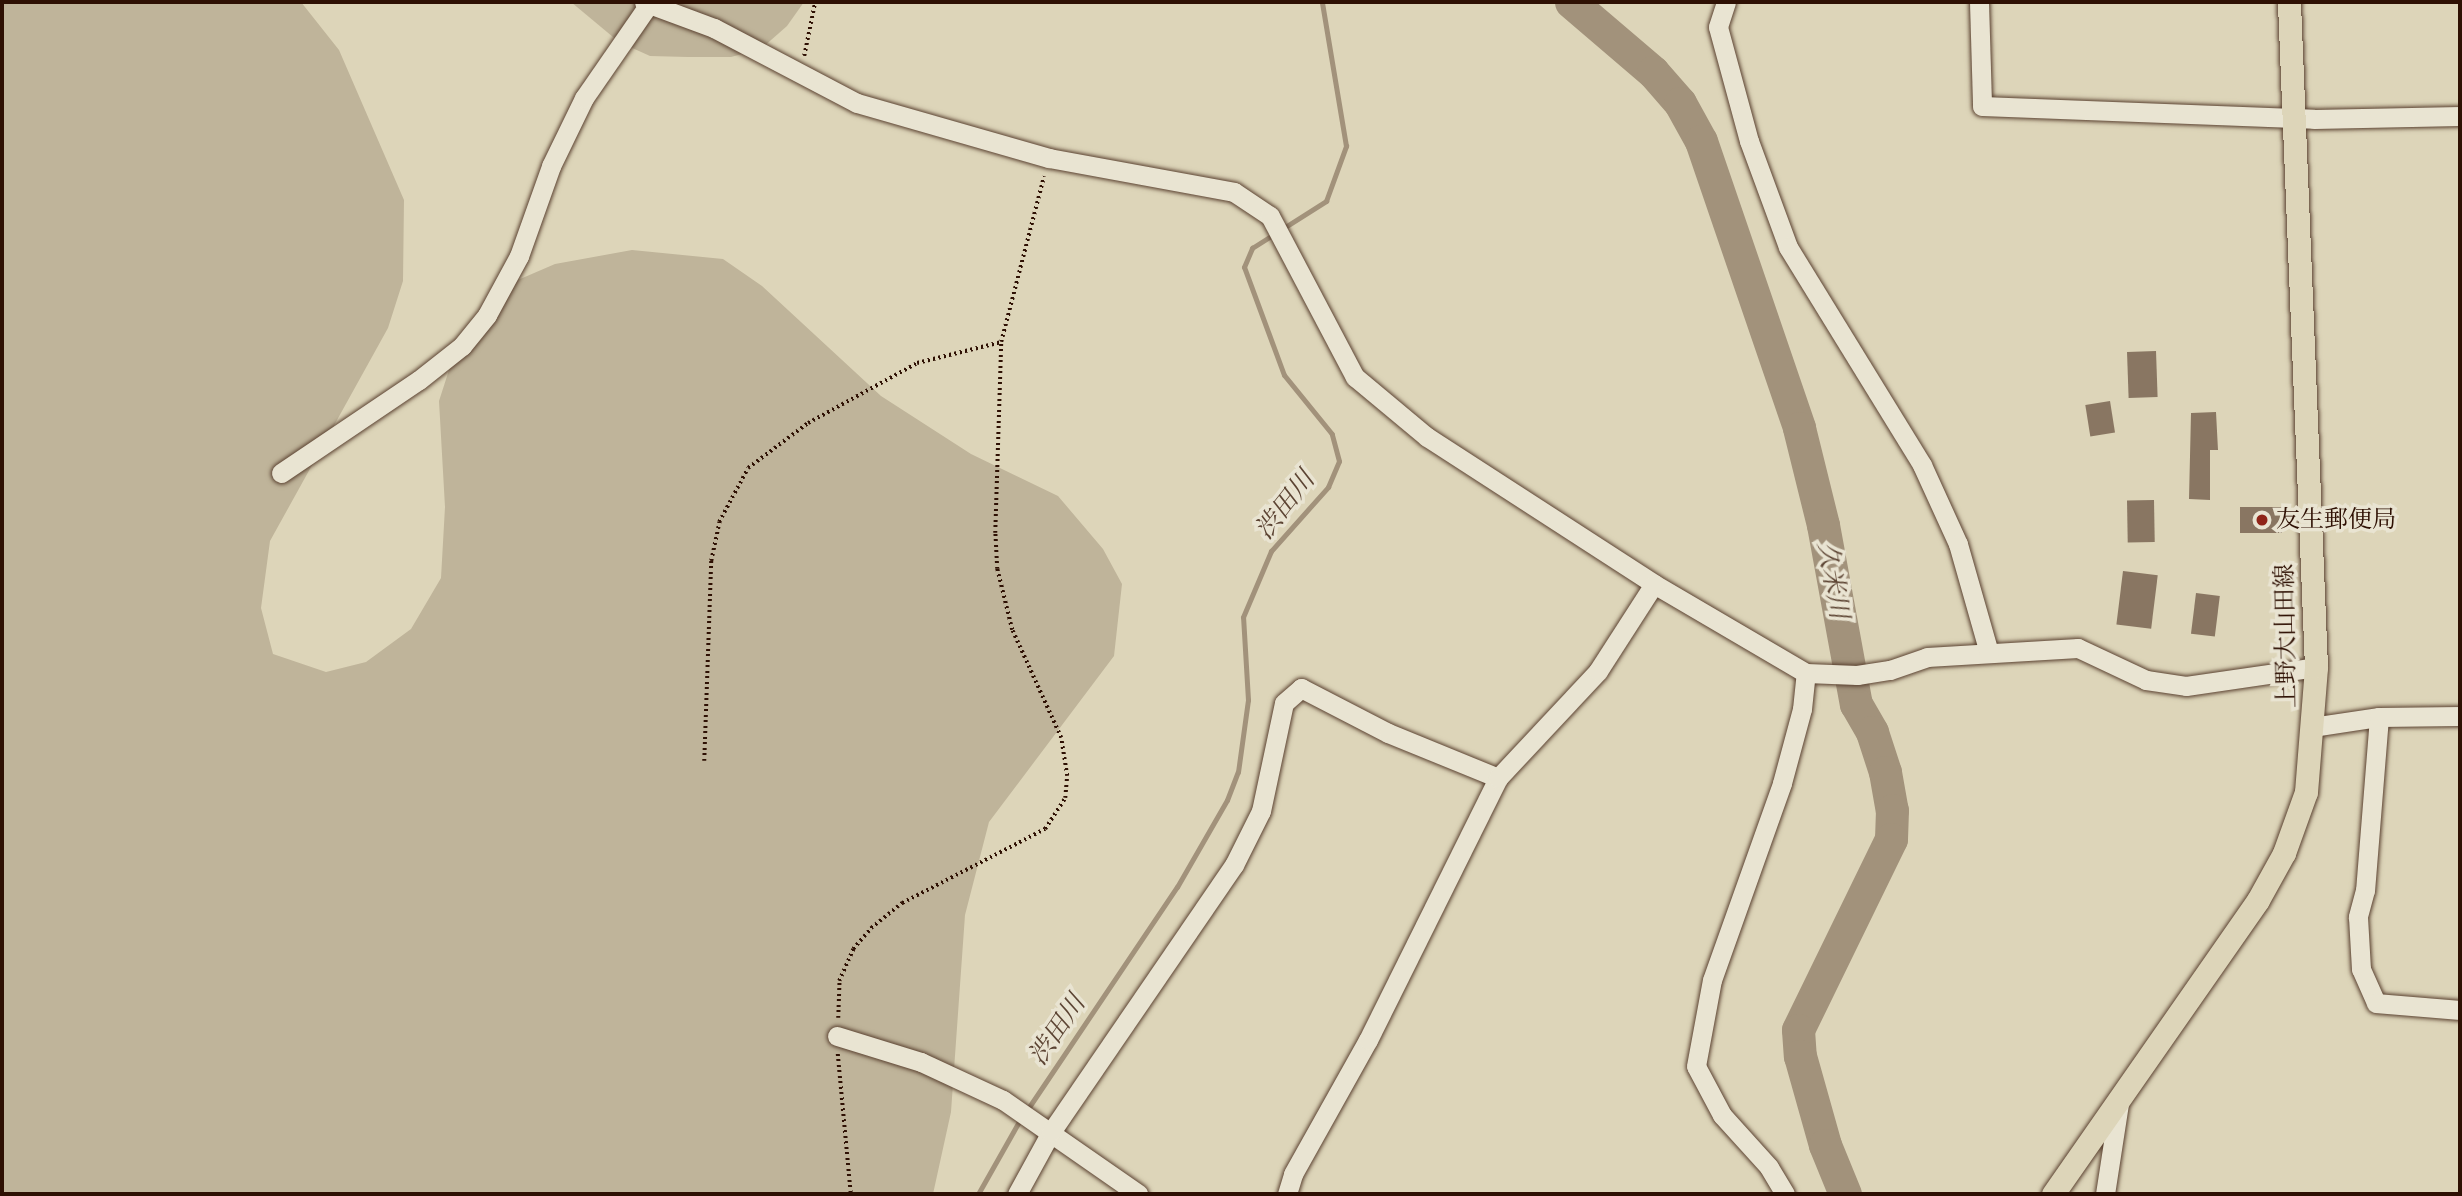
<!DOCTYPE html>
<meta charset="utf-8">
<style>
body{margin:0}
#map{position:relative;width:2462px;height:1196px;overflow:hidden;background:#ddd5b9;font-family:Cardo,"Noto Serif JP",serif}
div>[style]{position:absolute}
.green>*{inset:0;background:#bfb49a}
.stream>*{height:5px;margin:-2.5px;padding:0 2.5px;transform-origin:2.5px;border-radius:2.5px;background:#a2927b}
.river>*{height:33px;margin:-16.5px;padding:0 16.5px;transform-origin:16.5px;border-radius:16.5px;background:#a2927b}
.building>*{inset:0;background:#897662;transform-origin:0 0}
.path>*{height:3.5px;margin-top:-1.75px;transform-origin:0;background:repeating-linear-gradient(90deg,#2e1003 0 2px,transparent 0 5.5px)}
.roads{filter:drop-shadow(0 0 2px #5a4130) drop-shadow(0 0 2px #5a4130)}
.minor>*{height:19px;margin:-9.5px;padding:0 9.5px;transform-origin:9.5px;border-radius:9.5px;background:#e9e4d2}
.major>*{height:23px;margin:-11.5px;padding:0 11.5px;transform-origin:11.5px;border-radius:11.5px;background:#ddd5b9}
.dots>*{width:19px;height:19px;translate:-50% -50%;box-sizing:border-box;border:4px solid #e9e4d2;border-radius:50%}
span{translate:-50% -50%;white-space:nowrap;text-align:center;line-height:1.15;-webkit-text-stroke:7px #e9e4d2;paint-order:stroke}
.poi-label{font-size:24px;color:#2e1003}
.left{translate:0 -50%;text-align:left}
.street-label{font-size:24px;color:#2e1003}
.water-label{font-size:26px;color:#5c4433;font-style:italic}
.frame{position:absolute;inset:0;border:4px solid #2e1003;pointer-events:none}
</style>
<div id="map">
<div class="green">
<i style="clip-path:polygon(2px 2px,301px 2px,339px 50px,404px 200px,403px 281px,388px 328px,270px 541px,261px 608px,273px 654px,326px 672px,366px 662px,411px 629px,441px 578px,445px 507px,439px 401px,460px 336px,497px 289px,555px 264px,632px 250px,723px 259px,762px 286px,881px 396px,971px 454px,1058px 496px,1103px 549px,1122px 584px,1114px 656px,989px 822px,965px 915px,951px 1112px,933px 1194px,2px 1194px)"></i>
<i style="clip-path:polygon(571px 2px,804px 2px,787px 26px,761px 49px,731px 57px,688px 57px,650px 56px,619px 42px)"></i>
</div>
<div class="stream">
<i style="left:1027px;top:1110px;width:269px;rotate:-56.1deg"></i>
<i style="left:1177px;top:887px;width:100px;rotate:-60.1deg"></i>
<i style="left:1227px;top:800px;width:30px;rotate:-69deg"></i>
<i style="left:1238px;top:772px;width:73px;rotate:-82.1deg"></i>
<i style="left:1248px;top:700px;width:83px;rotate:-93.4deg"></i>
<i style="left:1243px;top:617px;width:72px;rotate:-67deg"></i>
<i style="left:1271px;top:551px;width:86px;rotate:-48.3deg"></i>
<i style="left:1328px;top:487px;width:28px;rotate:-67deg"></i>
<i style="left:1339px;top:461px;width:28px;rotate:-105deg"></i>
<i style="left:1332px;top:434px;width:76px;rotate:-129.1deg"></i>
<i style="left:1284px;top:375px;width:115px;rotate:-110.3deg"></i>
<i style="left:1244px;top:267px;width:21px;rotate:-67deg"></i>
<i style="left:1252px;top:248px;width:88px;rotate:-32.4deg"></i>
<i style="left:1326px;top:201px;width:59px;rotate:-70deg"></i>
<i style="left:1346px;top:146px;width:146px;rotate:-99.5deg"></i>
<i style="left:978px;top:1194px;width:87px;rotate:-60.5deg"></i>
</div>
<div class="river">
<i style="left:1571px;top:2px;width:108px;rotate:40.5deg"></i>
<i style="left:1653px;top:72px;width:41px;rotate:48.9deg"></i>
<i style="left:1680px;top:103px;width:43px;rotate:61.1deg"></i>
<i style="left:1701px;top:141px;width:303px;rotate:71.1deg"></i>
<i style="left:1799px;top:428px;width:100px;rotate:76.1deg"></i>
<i style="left:1823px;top:525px;width:182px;rotate:79.6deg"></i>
<i style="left:1856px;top:704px;width:32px;rotate:60deg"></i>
<i style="left:1872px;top:732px;width:42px;rotate:72deg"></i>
<i style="left:1885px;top:772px;width:39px;rotate:80deg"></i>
<i style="left:1892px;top:810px;width:29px;rotate:92deg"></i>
<i style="left:1891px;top:839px;width:212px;rotate:116deg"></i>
<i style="left:1798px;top:1030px;width:26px;rotate:86deg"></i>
<i style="left:1800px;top:1056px;width:92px;rotate:74.3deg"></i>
<i style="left:1825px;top:1145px;width:53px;rotate:67.8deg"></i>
</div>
<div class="building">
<i style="left:2156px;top:351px;width:46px;height:29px;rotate:88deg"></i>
<i style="left:2110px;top:401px;width:32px;height:25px;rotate:81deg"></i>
<i style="clip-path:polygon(2216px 412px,2218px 450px,2210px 450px,2210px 500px,2189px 499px,2191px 413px)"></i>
<i style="left:2154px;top:500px;width:42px;height:27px;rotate:89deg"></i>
<i style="left:2240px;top:507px;width:42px;height:26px"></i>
<i style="left:2123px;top:571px;width:35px;height:54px;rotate:7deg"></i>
<i style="left:2196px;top:593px;width:24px;height:41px;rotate:7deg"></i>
</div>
<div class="path">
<i style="left:804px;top:56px;width:55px;rotate:-78.5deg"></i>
<i style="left:704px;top:761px;width:200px;rotate:-88deg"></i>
<i style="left:711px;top:561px;width:40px;rotate:-78deg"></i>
<i style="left:719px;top:522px;width:61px;rotate:-61.8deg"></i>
<i style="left:748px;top:468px;width:75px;rotate:-36.9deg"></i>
<i style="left:808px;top:423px;width:124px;rotate:-28.8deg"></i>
<i style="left:917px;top:363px;width:87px;rotate:-14deg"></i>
<i style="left:838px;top:1018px;width:37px;rotate:-88deg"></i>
<i style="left:839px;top:981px;width:35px;rotate:-66deg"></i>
<i style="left:853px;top:949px;width:28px;rotate:-49deg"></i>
<i style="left:871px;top:928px;width:40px;rotate:-39deg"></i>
<i style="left:902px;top:903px;width:161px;rotate:-27.4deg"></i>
<i style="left:1045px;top:829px;width:37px;rotate:-57deg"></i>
<i style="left:1065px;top:798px;width:22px;rotate:-85deg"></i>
<i style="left:1067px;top:776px;width:38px;rotate:-99deg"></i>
<i style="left:1061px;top:738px;width:119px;rotate:-114.4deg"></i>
<i style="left:1012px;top:630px;width:63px;rotate:-103.8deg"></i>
<i style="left:997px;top:569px;width:36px;rotate:-93deg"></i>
<i style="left:995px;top:533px;width:191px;rotate:-88.2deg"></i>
<i style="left:1001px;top:342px;width:171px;rotate:-75.5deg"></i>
<i style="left:838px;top:1054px;width:141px;rotate:84.7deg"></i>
</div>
<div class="roads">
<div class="minor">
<i style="left:644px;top:2px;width:75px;rotate:20.4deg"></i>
<i style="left:714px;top:28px;width:161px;rotate:27.7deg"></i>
<i style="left:857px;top:103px;width:200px;rotate:16deg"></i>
<i style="left:1049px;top:158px;width:188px;rotate:10.4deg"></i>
<i style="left:1234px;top:192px;width:43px;rotate:33.7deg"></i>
<i style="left:1270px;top:216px;width:182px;rotate:62.2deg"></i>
<i style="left:1355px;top:377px;width:94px;rotate:39.8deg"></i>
<i style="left:1427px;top:437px;width:270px;rotate:32.9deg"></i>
<i style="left:1654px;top:584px;width:176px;rotate:30.4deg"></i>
<i style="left:1806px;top:673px;width:51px;rotate:2.2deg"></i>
<i style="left:1857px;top:675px;width:33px;rotate:-9deg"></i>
<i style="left:1890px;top:670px;width:39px;rotate:-19deg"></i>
<i style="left:1927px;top:657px;width:151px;rotate:-3.4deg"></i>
<i style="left:2078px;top:648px;width:75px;rotate:25.2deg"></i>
<i style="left:2146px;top:680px;width:40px;rotate:8.5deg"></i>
<i style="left:2186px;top:686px;width:131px;rotate:-8.3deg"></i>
<i style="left:1726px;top:2px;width:26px;rotate:108deg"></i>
<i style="left:1718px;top:27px;width:118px;rotate:74.8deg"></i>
<i style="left:1749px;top:141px;width:113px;rotate:69.8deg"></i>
<i style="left:1788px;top:247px;width:256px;rotate:58.4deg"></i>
<i style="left:1922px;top:465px;width:87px;rotate:65.5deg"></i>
<i style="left:1958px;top:544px;width:113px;rotate:74.1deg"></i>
<i style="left:1979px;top:2px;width:104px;rotate:88.3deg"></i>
<i style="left:1982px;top:106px;width:332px;rotate:2.2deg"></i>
<i style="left:2314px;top:119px;width:146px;rotate:-1.2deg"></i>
<i style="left:281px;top:473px;width:166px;rotate:-34deg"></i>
<i style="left:419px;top:380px;width:55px;rotate:-38.3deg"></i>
<i style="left:462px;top:346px;width:40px;rotate:-51deg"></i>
<i style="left:487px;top:315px;width:67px;rotate:-61.5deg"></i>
<i style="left:519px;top:256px;width:96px;rotate:-70.4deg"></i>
<i style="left:551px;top:166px;width:76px;rotate:-64.1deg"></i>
<i style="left:584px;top:98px;width:114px;rotate:-55.3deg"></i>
<i style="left:2379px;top:717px;width:174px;rotate:94.6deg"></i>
<i style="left:2365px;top:890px;width:28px;rotate:105deg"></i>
<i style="left:2358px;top:917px;width:52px;rotate:86.7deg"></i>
<i style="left:2361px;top:969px;width:37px;rotate:66deg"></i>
<i style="left:2376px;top:1003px;width:84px;rotate:4.8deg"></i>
<i style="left:2312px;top:727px;width:68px;rotate:-8.5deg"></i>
<i style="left:2379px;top:717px;width:81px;rotate:-0.7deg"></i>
<i style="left:837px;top:1036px;width:88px;rotate:17.2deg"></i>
<i style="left:921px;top:1062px;width:90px;rotate:24.9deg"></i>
<i style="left:1003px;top:1100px;width:165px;rotate:34.8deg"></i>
<i style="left:1017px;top:1194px;width:71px;rotate:-61.3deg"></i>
<i style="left:1051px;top:1132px;width:324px;rotate:-55.6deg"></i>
<i style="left:1234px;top:865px;width:60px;rotate:-63.4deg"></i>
<i style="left:1261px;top:811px;width:110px;rotate:-78deg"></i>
<i style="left:1284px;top:703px;width:23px;rotate:-41deg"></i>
<i style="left:1301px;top:688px;width:98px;rotate:27.3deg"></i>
<i style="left:1388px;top:733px;width:119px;rotate:22.2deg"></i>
<i style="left:1287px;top:1194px;width:21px;rotate:-73deg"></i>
<i style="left:1293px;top:1174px;width:154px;rotate:-60.8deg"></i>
<i style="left:1368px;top:1040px;width:292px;rotate:-63.6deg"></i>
<i style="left:1498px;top:778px;width:146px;rotate:-46.9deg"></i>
<i style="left:1598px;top:671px;width:103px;rotate:-57.2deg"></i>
<i style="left:1785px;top:1194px;width:31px;rotate:-121deg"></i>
<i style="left:1769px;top:1167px;width:70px;rotate:-132.1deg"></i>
<i style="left:1722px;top:1115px;width:55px;rotate:-118deg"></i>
<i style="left:1696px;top:1066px;width:87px;rotate:-79.5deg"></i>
<i style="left:1712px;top:980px;width:209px;rotate:-70.4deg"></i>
<i style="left:1782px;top:783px;width:77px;rotate:-74.9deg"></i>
<i style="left:1802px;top:709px;width:36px;rotate:-84deg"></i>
<i style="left:2105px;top:1194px;width:91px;rotate:-81.2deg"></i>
</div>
<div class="major">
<i style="left:2053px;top:1194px;width:358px;rotate:-55.1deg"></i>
<i style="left:2258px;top:900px;width:54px;rotate:-61deg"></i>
<i style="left:2284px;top:853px;width:65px;rotate:-70.2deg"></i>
<i style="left:2306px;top:792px;width:125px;rotate:-85.4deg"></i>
<i style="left:2316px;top:667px;width:666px;rotate:-92.33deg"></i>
</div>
</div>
<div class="dots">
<i style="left:2262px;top:520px;background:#8f2418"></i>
</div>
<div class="poi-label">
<span class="left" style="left:2276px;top:520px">友生郵便局</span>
</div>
<div class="street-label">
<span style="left:2286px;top:636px;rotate:-91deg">上野大山田線</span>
</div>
<div class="water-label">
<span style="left:1285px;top:505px;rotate:-52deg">渋田川</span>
<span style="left:1833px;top:580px;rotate:80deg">久米川</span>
<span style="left:1057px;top:1030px;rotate:-56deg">渋田川</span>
</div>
<div class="frame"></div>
</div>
